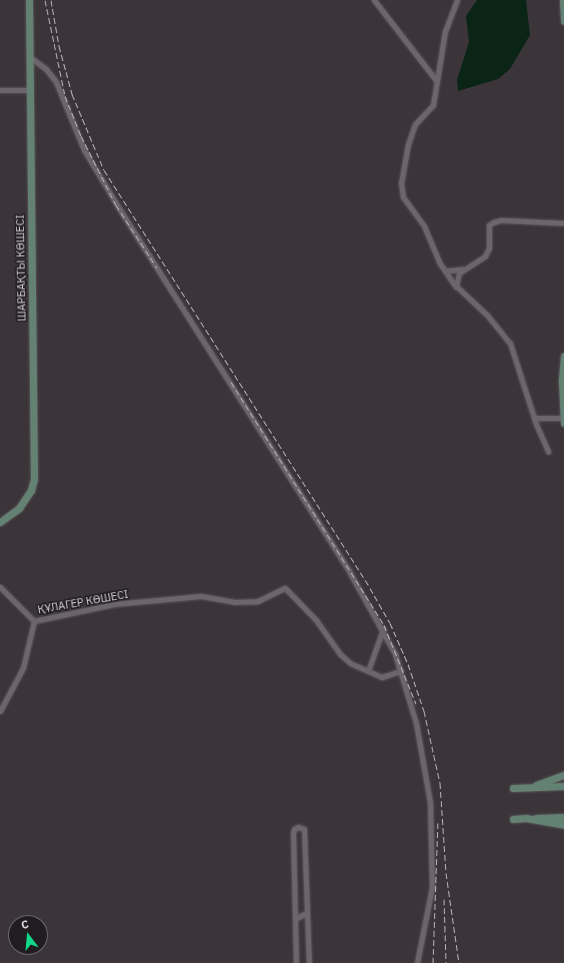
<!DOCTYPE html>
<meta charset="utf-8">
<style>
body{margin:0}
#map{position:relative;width:564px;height:963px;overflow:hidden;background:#3b353a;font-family:"IBM Plex Sans",sans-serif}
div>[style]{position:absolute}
.water>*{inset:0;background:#0a2416}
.roads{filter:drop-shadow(0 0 1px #595458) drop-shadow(0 0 1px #595458)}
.street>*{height:5px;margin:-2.5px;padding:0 2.5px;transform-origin:2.5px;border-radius:2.5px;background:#6c656b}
.secondary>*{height:7px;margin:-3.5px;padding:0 3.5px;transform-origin:3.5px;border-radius:3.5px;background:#648274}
.rail>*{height:1px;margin-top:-0.5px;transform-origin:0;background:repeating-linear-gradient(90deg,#b9b5b9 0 6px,transparent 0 9px)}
span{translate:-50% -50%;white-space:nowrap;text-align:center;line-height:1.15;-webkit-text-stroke:3px #201d20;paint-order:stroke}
.street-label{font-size:11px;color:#d9d5d9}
.north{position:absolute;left:8px;top:915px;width:40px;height:40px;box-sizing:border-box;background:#201d20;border:1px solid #6a676a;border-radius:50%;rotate:344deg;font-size:11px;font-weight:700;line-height:16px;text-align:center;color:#d9d5d9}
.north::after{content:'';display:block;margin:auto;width:14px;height:18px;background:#10d98a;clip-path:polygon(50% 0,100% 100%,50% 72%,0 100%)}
</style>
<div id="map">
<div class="water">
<i style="clip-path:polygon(477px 0,526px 0,530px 35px,510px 69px,498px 79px,458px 91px,457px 80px,469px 42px,466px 16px)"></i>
</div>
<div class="roads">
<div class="street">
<i style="left:374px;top:0;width:100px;rotate:52.3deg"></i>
<i style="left:457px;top:0;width:33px;rotate:111deg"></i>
<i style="left:445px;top:31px;width:75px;rotate:99.2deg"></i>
<i style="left:433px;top:105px;width:26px;rotate:133deg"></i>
<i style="left:415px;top:124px;width:21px;rotate:109deg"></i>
<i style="left:408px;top:144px;width:40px;rotate:100deg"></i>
<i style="left:401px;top:183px;width:14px;rotate:82deg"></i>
<i style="left:403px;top:197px;width:36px;rotate:54deg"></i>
<i style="left:424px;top:226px;width:39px;rotate:67deg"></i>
<i style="left:439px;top:262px;width:27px;rotate:56deg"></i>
<i style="left:454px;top:284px;width:45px;rotate:43.2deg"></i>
<i style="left:487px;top:315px;width:36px;rotate:51deg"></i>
<i style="left:510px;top:343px;width:85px;rotate:72.2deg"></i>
<i style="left:536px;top:424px;width:30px;rotate:66deg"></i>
<i style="left:30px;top:57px;width:20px;rotate:37deg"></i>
<i style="left:46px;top:69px;width:16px;rotate:52deg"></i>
<i style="left:56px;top:82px;width:74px;rotate:67.6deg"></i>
<i style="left:84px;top:150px;width:70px;rotate:59deg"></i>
<i style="left:120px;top:210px;width:430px;rotate:57.6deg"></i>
<i style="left:350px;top:573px;width:93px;rotate:60.9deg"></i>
<i style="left:395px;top:654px;width:72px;rotate:73.1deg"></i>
<i style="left:416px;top:723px;width:80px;rotate:80deg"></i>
<i style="left:430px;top:802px;width:85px;rotate:88.7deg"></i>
<i style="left:432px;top:887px;width:77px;rotate:101.2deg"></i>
<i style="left:0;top:90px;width:29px"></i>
<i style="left:445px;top:271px;width:17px;rotate:-7deg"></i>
<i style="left:456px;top:287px;width:14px;rotate:-78deg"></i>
<i style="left:459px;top:273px;width:31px;rotate:-33deg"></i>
<i style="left:485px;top:256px;width:9px;rotate:-63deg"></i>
<i style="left:489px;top:248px;width:23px;rotate:-90deg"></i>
<i style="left:489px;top:225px;width:6px;rotate:-31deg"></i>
<i style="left:494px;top:222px;width:7px;rotate:-16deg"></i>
<i style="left:501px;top:220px;width:63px;rotate:2.7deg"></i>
<i style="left:534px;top:418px;width:30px"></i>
<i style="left:0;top:587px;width:48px;rotate:45deg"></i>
<i style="left:34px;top:621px;width:82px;rotate:-12deg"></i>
<i style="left:114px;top:604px;width:87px;rotate:-5.3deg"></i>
<i style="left:201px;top:596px;width:34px;rotate:10deg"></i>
<i style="left:234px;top:602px;width:24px;rotate:-2deg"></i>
<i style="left:258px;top:601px;width:30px;rotate:-26deg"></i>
<i style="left:285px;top:588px;width:45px;rotate:45.9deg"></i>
<i style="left:316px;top:620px;width:42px;rotate:54.8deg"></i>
<i style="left:340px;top:654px;width:13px;rotate:42deg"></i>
<i style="left:350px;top:663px;width:35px;rotate:24deg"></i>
<i style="left:382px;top:677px;width:20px;rotate:-18deg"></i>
<i style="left:368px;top:671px;width:45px;rotate:-70.3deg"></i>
<i style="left:0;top:711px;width:49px;rotate:-61.9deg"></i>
<i style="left:23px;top:668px;width:48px;rotate:-76.8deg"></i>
<i style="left:295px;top:919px;width:13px;rotate:-29deg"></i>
<i style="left:296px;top:963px;width:130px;rotate:-91.3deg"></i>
<i style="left:293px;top:833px;width:4px;rotate:-76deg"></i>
<i style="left:294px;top:829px;width:4px;rotate:-27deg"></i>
<i style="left:298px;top:827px;width:6px;rotate:18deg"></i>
<i style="left:304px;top:829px;width:134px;rotate:87.9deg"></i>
</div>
<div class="secondary">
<i style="left:563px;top:0;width:21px;rotate:87deg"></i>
<i style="left:564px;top:356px;width:25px;rotate:95deg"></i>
<i style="left:562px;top:381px;width:42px;rotate:87.3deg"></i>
<i style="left:0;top:522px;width:24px;rotate:-36deg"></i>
<i style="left:19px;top:508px;width:22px;rotate:-56deg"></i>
<i style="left:31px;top:490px;width:11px;rotate:-75deg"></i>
<i style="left:34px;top:479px;width:479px;rotate:-90.6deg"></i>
<i style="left:536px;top:785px;width:30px;rotate:-20deg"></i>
<i style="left:513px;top:788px;width:51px;rotate:-2.2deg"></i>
<i style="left:536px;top:818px;width:28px;rotate:-2deg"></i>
<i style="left:513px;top:819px;width:13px;rotate:-4deg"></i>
<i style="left:526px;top:818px;width:39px;rotate:10deg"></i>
</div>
</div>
<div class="rail">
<i style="left:45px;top:0;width:98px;rotate:78.2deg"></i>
<i style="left:65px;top:96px;width:43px;rotate:68.2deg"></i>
<i style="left:81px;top:136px;width:77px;rotate:63.1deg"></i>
<i style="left:116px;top:205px;width:75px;rotate:56.9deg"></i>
<i style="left:51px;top:0;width:47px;rotate:80.1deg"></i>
<i style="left:59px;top:46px;width:50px;rotate:74.8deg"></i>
<i style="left:72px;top:94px;width:82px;rotate:67.2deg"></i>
<i style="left:104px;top:170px;width:495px;rotate:57.5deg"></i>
<i style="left:370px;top:588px;width:40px;rotate:60.3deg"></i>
<i style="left:390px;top:623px;width:45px;rotate:66.3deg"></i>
<i style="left:408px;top:664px;width:50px;rotate:71.2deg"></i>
<i style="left:424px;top:711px;width:74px;rotate:77.5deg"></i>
<i style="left:440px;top:783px;width:90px;rotate:86.2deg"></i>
<i style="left:446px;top:873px;width:91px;rotate:81.8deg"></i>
<i style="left:231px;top:382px;width:287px;rotate:57.8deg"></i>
<i style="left:384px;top:625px;width:85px;rotate:67.9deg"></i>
<i style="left:444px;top:899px;width:64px;rotate:88.2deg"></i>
<i style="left:433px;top:963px;width:140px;rotate:-88deg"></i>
</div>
<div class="street-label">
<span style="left:21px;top:268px;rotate:-91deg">ШАРБАҚТЫ КӨШЕСІ</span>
<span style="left:83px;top:602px;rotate:-10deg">ҚҰЛАГЕР КӨШЕСІ</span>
</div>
<div class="north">С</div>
</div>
